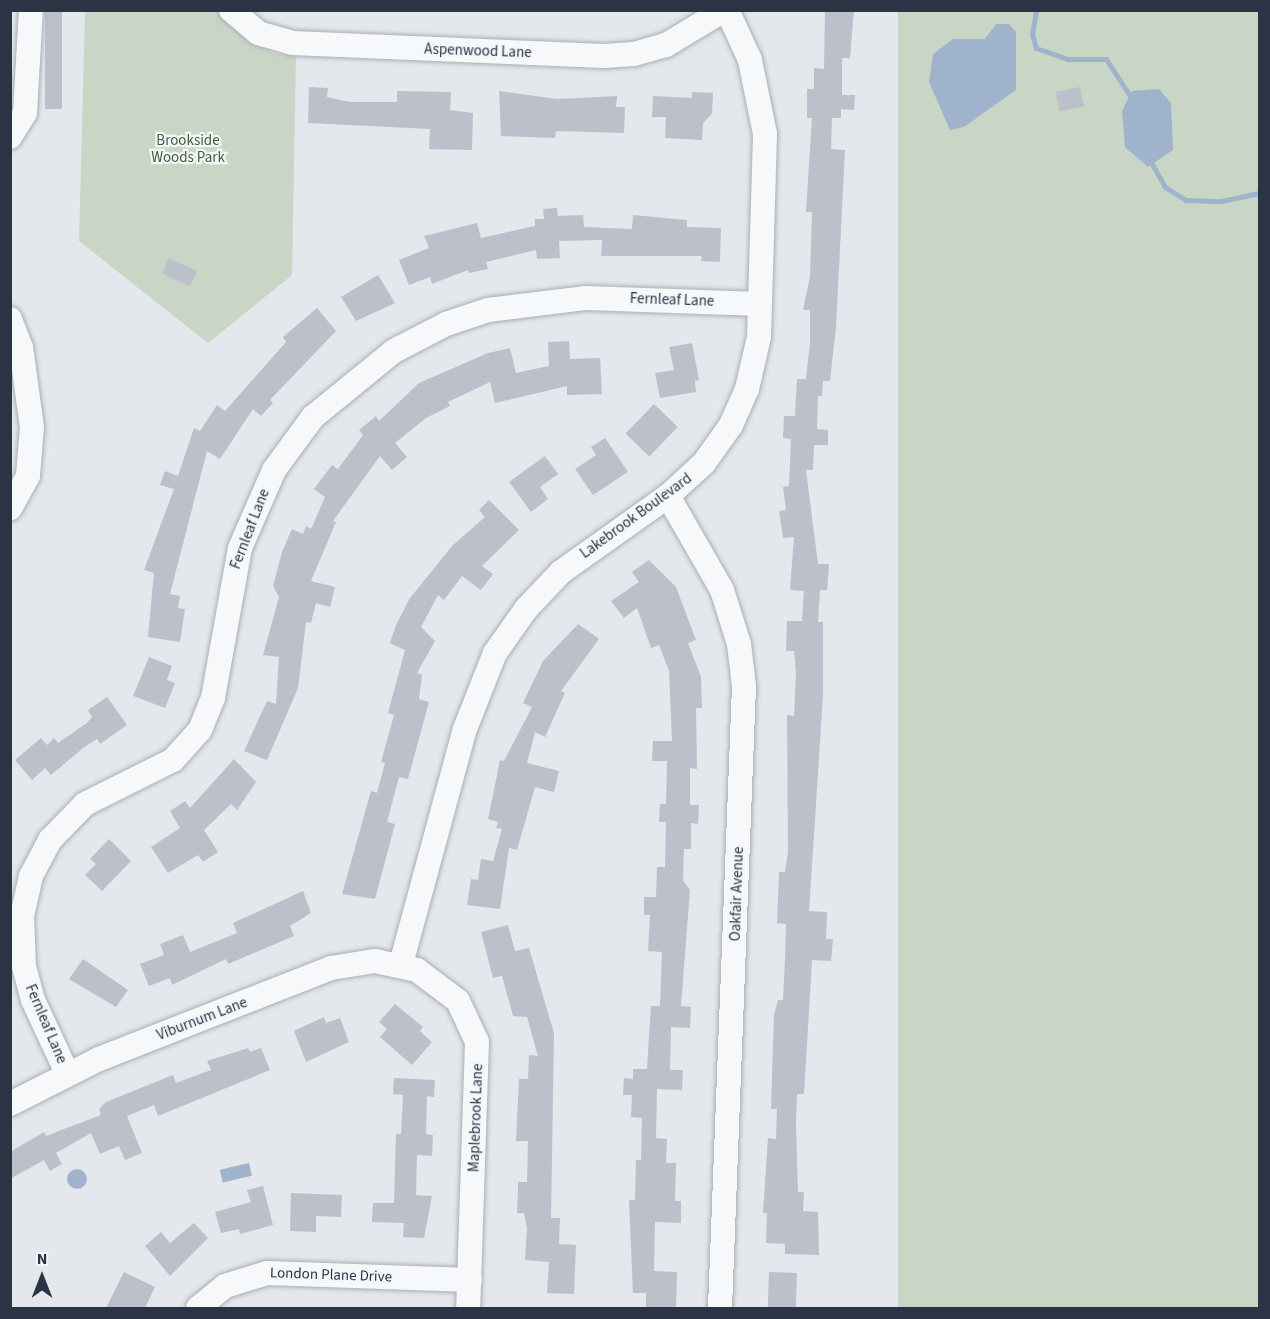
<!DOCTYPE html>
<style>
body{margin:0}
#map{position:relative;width:1270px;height:1319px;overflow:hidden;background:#e4e7ec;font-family:"Source Sans 3",sans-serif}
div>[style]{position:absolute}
.green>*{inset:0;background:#c9d6c5;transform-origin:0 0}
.water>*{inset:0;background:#9fb4cc;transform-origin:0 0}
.round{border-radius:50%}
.stream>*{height:5px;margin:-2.5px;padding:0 2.5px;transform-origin:2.5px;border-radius:2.5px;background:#9fb4cc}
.building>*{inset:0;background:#bbc0ca;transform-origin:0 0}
.roads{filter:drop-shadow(0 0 2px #a9aeb7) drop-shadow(0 0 2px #a9aeb7)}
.minor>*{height:24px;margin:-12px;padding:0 12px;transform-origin:12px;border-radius:12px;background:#f7f8fa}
span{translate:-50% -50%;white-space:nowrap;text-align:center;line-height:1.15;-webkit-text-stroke:4.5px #f4f6f9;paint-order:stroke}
.street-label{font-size:15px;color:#2b3445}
.park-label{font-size:15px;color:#3f6138}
.frame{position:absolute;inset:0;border:12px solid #2b3445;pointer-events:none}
.north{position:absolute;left:12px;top:1247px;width:60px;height:60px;-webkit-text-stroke:4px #f4f6f9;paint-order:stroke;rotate:0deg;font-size:16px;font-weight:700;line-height:24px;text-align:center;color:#2b3445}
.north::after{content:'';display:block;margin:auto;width:21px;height:27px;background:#2b3445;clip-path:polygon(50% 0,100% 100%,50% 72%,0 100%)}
</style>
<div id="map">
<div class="green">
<i style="clip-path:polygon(85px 11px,217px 11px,248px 42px,276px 54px,296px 56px,292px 275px,208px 343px,79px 241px)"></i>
<i style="left:898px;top:11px;width:361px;height:1298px"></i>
</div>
<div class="water">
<i style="clip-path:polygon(996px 24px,1009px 24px,1016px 32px,1016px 90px,964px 127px,950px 130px,929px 82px,933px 54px,953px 39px,985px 39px)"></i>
<i style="clip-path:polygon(1159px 89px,1171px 103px,1173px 150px,1148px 167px,1125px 147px,1122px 111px,1132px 91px)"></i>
<i style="left:249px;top:1163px;width:13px;height:30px;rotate:77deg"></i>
<i class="round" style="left:67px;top:1169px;width:20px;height:20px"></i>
</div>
<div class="stream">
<i style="left:1036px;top:10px;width:24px;rotate:99deg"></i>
<i style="left:1032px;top:34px;width:15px;rotate:74deg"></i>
<i style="left:1036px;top:48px;width:34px;rotate:19deg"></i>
<i style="left:1068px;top:59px;width:38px"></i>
<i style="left:1106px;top:59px;width:48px;rotate:57deg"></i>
<i style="left:1150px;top:160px;width:31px;rotate:61deg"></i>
<i style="left:1165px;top:187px;width:25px;rotate:32deg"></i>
<i style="left:1186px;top:200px;width:35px;rotate:2deg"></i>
<i style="left:1221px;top:201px;width:40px;rotate:-12deg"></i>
</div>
<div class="building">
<i style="left:45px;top:10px;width:17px;height:99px"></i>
<i style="clip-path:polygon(825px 10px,854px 10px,850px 58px,842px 58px,842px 95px,855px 95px,854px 110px,841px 109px,841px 118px,832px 118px,831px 149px,845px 150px,836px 327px,830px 381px,823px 381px,822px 396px,818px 396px,817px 429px,828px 430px,828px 445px,814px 445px,813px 470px,806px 470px,818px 564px,829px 564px,827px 590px,820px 590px,818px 622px,823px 622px,823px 696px,809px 911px,827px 912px,826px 939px,833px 939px,831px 961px,812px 960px,804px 1094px,797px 1094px,796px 1124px,798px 1192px,804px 1192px,803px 1211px,818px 1212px,819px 1255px,785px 1254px,785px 1244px,766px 1243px,767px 1213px,763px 1213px,768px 1138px,776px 1139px,777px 1109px,771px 1109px,774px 1015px,778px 1000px,783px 1000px,785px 959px,786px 924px,777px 923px,779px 872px,785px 872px,788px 852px,787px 715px,794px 716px,796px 673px,794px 651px,786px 651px,787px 621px,802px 621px,804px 591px,790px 590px,794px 537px,783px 538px,779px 511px,786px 510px,783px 487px,789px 486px,791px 439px,783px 438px,784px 416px,795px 416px,797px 379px,806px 379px,810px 343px,810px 310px,803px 310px,810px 277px,812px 212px,806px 212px,812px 118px,807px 118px,807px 89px,814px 89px,814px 68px,824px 69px)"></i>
<i style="clip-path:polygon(309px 87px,328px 88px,327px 97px,350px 102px,397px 102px,397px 91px,451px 92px,450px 110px,473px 113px,472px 150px,429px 149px,430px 129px,308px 123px)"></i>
<i style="left:1080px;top:87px;width:20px;height:25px;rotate:79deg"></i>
<i style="clip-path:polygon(499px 91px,557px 99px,617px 96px,616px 107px,625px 107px,624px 133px,556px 131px,555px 138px,501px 136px)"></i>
<i style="clip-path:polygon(692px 92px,713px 93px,712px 114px,703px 123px,702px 140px,665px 138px,666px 117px,652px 117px,653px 96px,692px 98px)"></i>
<i style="clip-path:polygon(557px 208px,558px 216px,583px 215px,584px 227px,632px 229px,633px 215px,687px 220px,687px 227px,721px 228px,720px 262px,701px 261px,702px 256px,601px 256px,602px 240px,559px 241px,560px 258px,537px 259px,536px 250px,486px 262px,488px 269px,469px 273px,468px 270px,432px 284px,430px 277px,409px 285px,399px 260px,429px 248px,424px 236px,477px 223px,481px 238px,535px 226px,535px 219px,544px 219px,543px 209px)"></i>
<i style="left:169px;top:258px;width:31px;height:17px;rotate:25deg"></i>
<i style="clip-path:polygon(378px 275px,395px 303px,356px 321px,341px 297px)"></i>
<i style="clip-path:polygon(317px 308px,336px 331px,270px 400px,273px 403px,261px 416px,253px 409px,220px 459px,207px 451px,170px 594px,180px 596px,178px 608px,185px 609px,180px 642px,148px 637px,154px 573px,144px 570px,174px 489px,160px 485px,165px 471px,178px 476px,194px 428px,200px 431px,217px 405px,225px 411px,286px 342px,283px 337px)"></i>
<i style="clip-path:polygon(569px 341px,570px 359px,600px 358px,602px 394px,567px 395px,567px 386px,495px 403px,490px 382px,448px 402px,450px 406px,426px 418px,395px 443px,407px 457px,392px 470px,380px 456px,333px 521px,336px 522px,311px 581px,335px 587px,330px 607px,316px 603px,311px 623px,306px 622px,298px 688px,267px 760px,244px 751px,267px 701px,276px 704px,279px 657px,263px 655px,279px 597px,273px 586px,282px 552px,292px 529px,303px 534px,306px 526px,311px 529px,325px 497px,314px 489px,332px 465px,338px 469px,363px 435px,359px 430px,376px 416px,379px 421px,419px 383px,488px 353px,510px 348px,516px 373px,549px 366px,548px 342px)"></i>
<i style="clip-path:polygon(692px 343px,699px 380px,695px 381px,696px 392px,660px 398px,655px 373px,674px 370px,669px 347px)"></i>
<i style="left:654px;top:404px;width:33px;height:41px;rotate:44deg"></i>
<i style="clip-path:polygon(605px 438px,628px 472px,593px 495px,575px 469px,596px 455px,591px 447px)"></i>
<i style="clip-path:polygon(545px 456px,558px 474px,540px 487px,548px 499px,531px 512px,509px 482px)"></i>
<i style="clip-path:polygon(489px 500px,519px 530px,482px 566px,493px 574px,481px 590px,462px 576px,444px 600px,438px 595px,421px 627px,435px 641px,417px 673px,422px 675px,419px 699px,429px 702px,408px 779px,399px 777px,387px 822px,395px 824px,375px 899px,342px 894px,371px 791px,377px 793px,385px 763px,381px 762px,394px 715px,388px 713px,405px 650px,390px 643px,396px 625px,410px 598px,453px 545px,485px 517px,479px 510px)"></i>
<i style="clip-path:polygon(649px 560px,676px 587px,696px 640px,688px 643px,701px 677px,702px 708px,696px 708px,697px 769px,690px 768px,690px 805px,699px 805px,698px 824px,691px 823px,691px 849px,684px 849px,683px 881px,690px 890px,681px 1006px,691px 1007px,690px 1028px,671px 1027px,670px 1070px,683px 1070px,682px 1090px,657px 1089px,656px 1138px,667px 1139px,666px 1163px,676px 1163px,675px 1201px,681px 1201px,681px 1223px,655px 1222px,654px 1271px,677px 1272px,676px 1306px,670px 1308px,646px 1308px,646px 1293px,633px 1293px,629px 1200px,635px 1200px,636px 1160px,641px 1160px,642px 1118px,631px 1117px,632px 1095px,623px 1095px,624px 1078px,633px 1079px,633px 1069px,647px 1069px,651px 1006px,660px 1006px,662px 952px,648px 951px,650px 915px,644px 915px,644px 897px,656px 897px,657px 867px,665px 867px,666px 822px,659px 822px,660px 804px,666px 804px,667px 761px,652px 761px,653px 741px,672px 741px,669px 671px,659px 645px,651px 648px,637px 608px,624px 618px,611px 601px,639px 582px,632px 572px)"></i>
<i style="clip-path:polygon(578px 624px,599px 639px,561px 691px,565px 693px,545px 737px,535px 732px,527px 763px,559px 771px,554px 792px,535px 787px,517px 850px,509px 848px,500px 909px,467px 905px,471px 879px,478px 880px,481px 859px,493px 861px,502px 829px,496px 828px,498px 822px,488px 819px,500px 760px,504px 761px,532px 707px,523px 703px,543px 661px)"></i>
<i style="clip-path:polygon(149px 657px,172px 666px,167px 680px,175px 683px,165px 708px,133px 696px)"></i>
<i style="clip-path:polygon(107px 697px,127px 725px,100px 744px,97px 739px,83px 748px,51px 775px,45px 768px,32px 780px,15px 760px,41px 738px,47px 745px,54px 738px,58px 743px,87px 723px,92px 717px,88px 710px)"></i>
<i style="clip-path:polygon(234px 759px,256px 782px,237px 810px,231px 804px,204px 830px,218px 852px,203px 862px,198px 855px,168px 873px,151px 847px,180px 828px,170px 811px,185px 801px,190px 808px)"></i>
<i style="clip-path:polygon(109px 839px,131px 861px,102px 891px,85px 875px,96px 864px,90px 859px)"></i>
<i style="clip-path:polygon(303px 891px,311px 913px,290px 926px,294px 936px,228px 964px,226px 959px,172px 985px,170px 978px,149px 986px,140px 964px,164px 955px,160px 944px,183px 935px,190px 952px,237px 933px,233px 923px)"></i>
<i style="clip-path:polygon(508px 925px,515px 951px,529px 948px,554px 1033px,551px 1218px,560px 1218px,559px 1244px,576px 1245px,574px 1294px,547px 1293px,549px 1262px,525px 1260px,527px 1228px,524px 1213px,517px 1213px,518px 1190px,518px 1182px,527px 1182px,528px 1141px,516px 1141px,519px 1079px,528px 1079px,529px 1055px,538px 1056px,527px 1017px,513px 1016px,502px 976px,493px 978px,481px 932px)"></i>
<i style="clip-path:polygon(83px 959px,128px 990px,116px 1007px,69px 979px)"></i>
<i style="clip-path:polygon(395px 1004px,423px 1027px,420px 1031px,432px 1042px,412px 1065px,380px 1037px,387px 1029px,379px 1022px)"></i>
<i style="clip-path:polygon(324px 1017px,326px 1023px,340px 1018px,349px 1042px,306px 1062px,294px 1031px)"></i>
<i style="clip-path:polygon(248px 1048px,250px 1052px,261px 1048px,270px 1070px,158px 1116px,154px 1105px,127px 1116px,142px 1153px,125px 1160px,119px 1146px,100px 1154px,91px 1133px,56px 1153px,62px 1164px,50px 1171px,44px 1160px,10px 1179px,10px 1152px,44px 1132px,46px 1136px,101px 1115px,99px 1109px,106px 1102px,173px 1075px,176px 1083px,211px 1070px,207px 1061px)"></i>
<i style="clip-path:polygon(394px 1078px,435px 1080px,434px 1097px,427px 1096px,426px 1134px,433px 1135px,432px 1156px,417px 1155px,416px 1195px,432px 1196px,424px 1238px,403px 1237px,404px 1223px,372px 1222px,373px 1203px,394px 1203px,396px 1134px,401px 1134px,403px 1095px,393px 1094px)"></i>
<i style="clip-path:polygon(263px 1186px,273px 1225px,240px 1234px,239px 1229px,221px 1233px,215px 1212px,251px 1202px,247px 1190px)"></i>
<i style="clip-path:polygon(291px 1193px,342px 1195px,341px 1217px,316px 1216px,316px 1232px,290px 1231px)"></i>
<i style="clip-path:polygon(194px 1223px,208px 1238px,170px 1276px,145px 1246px,161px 1232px,170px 1243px)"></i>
<i style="clip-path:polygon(124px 1272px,155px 1287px,145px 1308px,106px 1308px)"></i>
<i style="left:769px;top:1272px;width:28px;height:36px;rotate:2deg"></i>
</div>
<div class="roads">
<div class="minor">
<i style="left:231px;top:10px;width:35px;rotate:40deg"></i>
<i style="left:258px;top:33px;width:35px;rotate:16deg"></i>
<i style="left:292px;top:43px;width:312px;rotate:2.4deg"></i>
<i style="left:604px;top:56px;width:30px;rotate:-4deg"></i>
<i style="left:634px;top:54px;width:33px;rotate:-16deg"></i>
<i style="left:666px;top:45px;width:68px;rotate:-31.1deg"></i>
<i style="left:10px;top:137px;width:28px;rotate:-58deg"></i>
<i style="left:25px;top:113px;width:103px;rotate:-86.7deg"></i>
<i style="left:10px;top:319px;width:30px;rotate:69deg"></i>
<i style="left:21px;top:347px;width:81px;rotate:82.2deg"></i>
<i style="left:32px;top:427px;width:49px;rotate:94.7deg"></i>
<i style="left:28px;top:476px;width:37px;rotate:119deg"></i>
<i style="left:668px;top:496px;width:108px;rotate:60.1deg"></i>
<i style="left:722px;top:590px;width:57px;rotate:72.5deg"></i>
<i style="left:739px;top:644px;width:42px;rotate:83.2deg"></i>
<i style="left:744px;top:686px;width:622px;rotate:92.21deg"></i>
<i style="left:401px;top:964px;width:244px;rotate:-74.8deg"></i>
<i style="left:465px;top:729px;width:82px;rotate:-68.5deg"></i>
<i style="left:495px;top:653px;width:54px;rotate:-54.8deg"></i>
<i style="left:526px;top:609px;width:51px;rotate:-46.6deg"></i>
<i style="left:561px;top:572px;width:131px;rotate:-35.4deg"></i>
<i style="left:668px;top:496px;width:49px;rotate:-42.5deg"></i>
<i style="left:704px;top:463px;width:47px;rotate:-54.6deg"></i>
<i style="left:731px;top:425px;width:39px;rotate:-66deg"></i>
<i style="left:747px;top:389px;width:53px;rotate:-77deg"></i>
<i style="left:759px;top:337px;width:203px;rotate:-88.3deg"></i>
<i style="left:765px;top:134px;width:76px;rotate:-101.5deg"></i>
<i style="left:750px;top:60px;width:55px;rotate:-114.7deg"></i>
<i style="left:67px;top:1073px;width:81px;rotate:-115deg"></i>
<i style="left:33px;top:1000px;width:35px;rotate:-105deg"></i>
<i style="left:24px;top:966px;width:50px;rotate:-92.3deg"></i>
<i style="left:22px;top:916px;width:41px;rotate:-77.3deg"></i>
<i style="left:31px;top:876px;width:41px;rotate:-62.2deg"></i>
<i style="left:50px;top:840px;width:50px;rotate:-45.8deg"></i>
<i style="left:85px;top:804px;width:98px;rotate:-26.6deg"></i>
<i style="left:173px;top:760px;width:40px;rotate:-48deg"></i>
<i style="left:200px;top:730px;width:35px;rotate:-68deg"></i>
<i style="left:213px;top:698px;width:152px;rotate:-79.8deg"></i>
<i style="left:240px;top:548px;width:85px;rotate:-66.4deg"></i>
<i style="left:274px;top:470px;width:66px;rotate:-53.7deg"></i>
<i style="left:313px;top:417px;width:104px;rotate:-39.2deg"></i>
<i style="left:394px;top:351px;width:59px;rotate:-27.4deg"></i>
<i style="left:446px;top:324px;width:44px;rotate:-18.4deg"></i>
<i style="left:488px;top:310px;width:99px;rotate:-7deg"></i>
<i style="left:586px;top:298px;width:174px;rotate:2deg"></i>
<i style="left:10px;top:1104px;width:100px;rotate:-26.8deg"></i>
<i style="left:99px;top:1059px;width:249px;rotate:-21.4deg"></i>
<i style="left:331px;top:968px;width:45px;rotate:-9deg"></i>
<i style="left:375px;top:961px;width:43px;rotate:12.1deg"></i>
<i style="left:417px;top:970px;width:51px;rotate:37.1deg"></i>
<i style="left:458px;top:1001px;width:45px;rotate:65.1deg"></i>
<i style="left:477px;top:1042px;width:266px;rotate:91.9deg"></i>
<i style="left:198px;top:1308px;width:35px;rotate:-39deg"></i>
<i style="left:225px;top:1286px;width:44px;rotate:-17.2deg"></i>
<i style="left:267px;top:1273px;width:203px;rotate:2deg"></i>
</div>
</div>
<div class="street-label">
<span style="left:478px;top:51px;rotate:2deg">Aspenwood Lane</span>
<span style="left:672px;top:300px;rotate:2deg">Fernleaf Lane</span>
<span style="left:636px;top:516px;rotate:-36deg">Lakebrook Boulevard</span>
<span style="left:250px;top:529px;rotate:-69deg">Fernleaf Lane</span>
<span style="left:737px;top:894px;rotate:-88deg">Oakfair Avenue</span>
<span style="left:202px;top:1019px;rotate:-21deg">Viburnum Lane</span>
<span style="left:46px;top:1024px;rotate:67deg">Fernleaf Lane</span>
<span style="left:476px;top:1118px;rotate:-88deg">Maplebrook Lane</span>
<span style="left:331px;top:1275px;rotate:2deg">London Plane Drive</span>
</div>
<div class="park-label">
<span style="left:188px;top:149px">Brookside<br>Woods Park</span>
</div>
<div class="frame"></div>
<div class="north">N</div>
</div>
